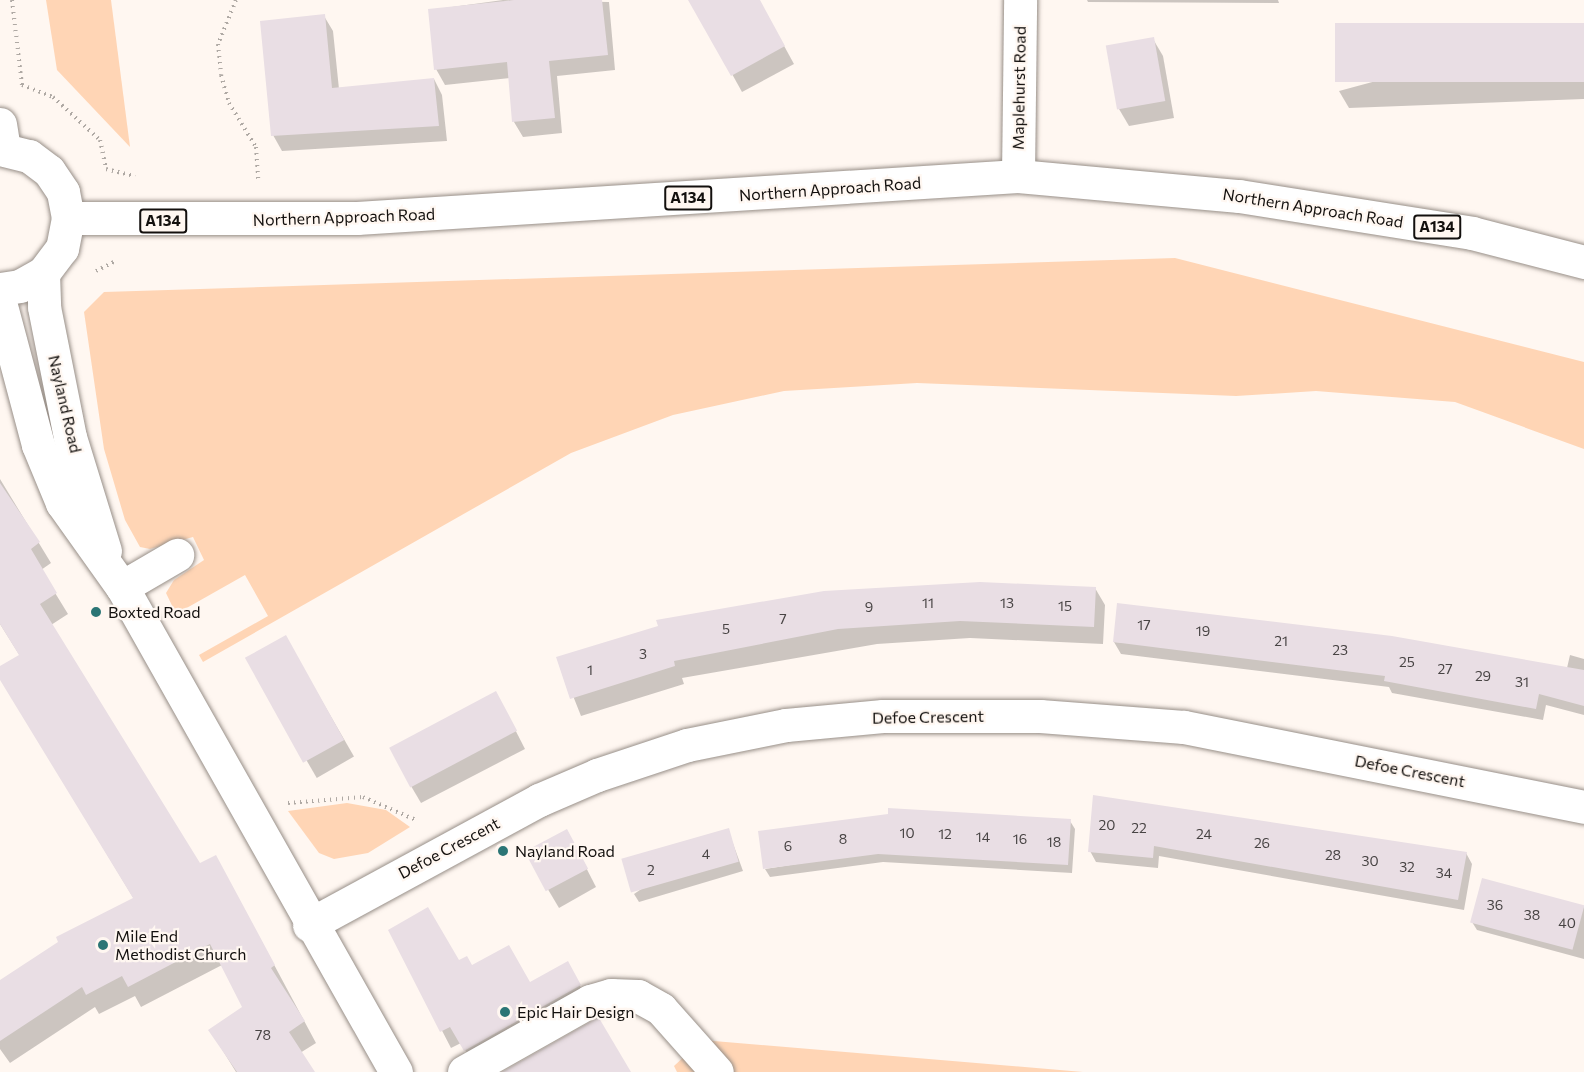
<!DOCTYPE html>
<style>
body{margin:0}
#map{position:relative;width:1584px;height:1072px;overflow:hidden;background:#fff7f1;font-family:Commissioner,sans-serif}
div>[style]{position:absolute}
.green>*{inset:0;background:#ffd5b5}
.shadow>*{inset:0;background:#0003;transform-origin:0 0}
.building>*{inset:0;background:#e9dee4;transform-origin:0 0}
.path>*{height:4px;margin-top:-2px;transform-origin:0;background:repeating-linear-gradient(90deg,#afa9a4 0 1.5px,transparent 0 6px)}
.roads{filter:drop-shadow(0 0 2px #988f88) drop-shadow(0 0 2px #988f88)}
.minor>*{height:33px;margin:-16.5px;padding:0 16.5px;transform-origin:16.5px;border-radius:16.5px;background:#fff}
.major>*{height:33px;margin:-16.5px;padding:0 16.5px;transform-origin:16.5px;border-radius:16.5px;background:#fff}
.dots>*{width:16px;height:16px;translate:-50% -50%;box-sizing:border-box;border:3px solid #fff7f1;border-radius:50%}
span{translate:-50% -50%;white-space:nowrap;text-align:center;line-height:1.15;-webkit-text-stroke:4.5px #fff7f1;paint-order:stroke}
.number-label{font-size:14px;color:#484444}
.number-label span{-webkit-text-stroke-width:0}
.shield-label span{padding:2px 4px;background:#fff7f1;border:2px solid;border-radius:4px;-webkit-text-stroke-width:0}
.shield-label{font-size:15px;color:#13100e;font-weight:700}
.street-label{font-size:16px;color:#13100e}
.poi-label{font-size:16px;color:#13100e}
.left{translate:0 -50%;text-align:left}
</style>
<div id="map">
<div class="green">
<i style="clip-path:polygon(46px 0,111px 0,130px 147px,57px 70px)"></i>
<i style="clip-path:polygon(1175px 258px,1584px 362px,1584px 449px,1455px 402px,1316px 391px,1236px 396px,917px 383px,784px 391px,673px 415px,571px 453px,203px 662px,199px 655px,268px 616px,245px 575px,176px 614px,166px 593px,174px 580px,204px 560px,193px 537px,150px 549px,140px 547px,125px 520px,104px 449px,84px 312px,104px 292px)"></i>
<i style="clip-path:polygon(347px 803px,386px 810px,410px 827px,368px 853px,334px 859px,319px 853px,288px 811px)"></i>
<i style="clip-path:polygon(702px 1040px,1083px 1072px,677px 1072px,674px 1066px)"></i>
</div>
<div class="shadow">
<i style="clip-path:polygon(503px 0,609px 2px,615px 70px,557px 76px,562px 133px,523px 137px,514px 122px,510px 78px,445px 85px,436px 69px,430px 10px)"></i>
<i style="clip-path:polygon(691px 0,759px 0,794px 64px,742px 92px)"></i>
<i style="clip-path:polygon(1087px 0,1278px 0,1279px 3px,1088px 2px)"></i>
<i style="clip-path:polygon(324px 16px,333px 31px,339px 89px,434px 79px,442px 95px,447px 141px,282px 151px,273px 135px)"></i>
<i style="clip-path:polygon(1584px 25px,1584px 99px,1349px 108px,1339px 91px)"></i>
<i style="clip-path:polygon(1153px 39px,1163px 56px,1174px 118px,1129px 126px,1119px 109px)"></i>
<i style="clip-path:polygon(0 479px,51px 563px,41px 570px,68px 614px,51px 625px,200px 865px,227px 877px,316px 1043px,300px 1053px,313px 1072px,236px 1072px,210px 1030px,244px 1008px,222px 965px,141px 1007px,135px 996px,99px 1014px,95px 1007px,10px 1063px,0 1049px,0 982px,134px 899px,0 677px,0 668px,20px 656px,0 624px)"></i>
<i style="clip-path:polygon(1095px 588px,1105px 605px,1103px 644px,970px 638px,877px 644px,682px 678px,684px 684px,581px 716px,558px 658px)"></i>
<i style="left:285px;top:637px;width:138px;height:43px;rotate:60deg"></i>
<i style="clip-path:polygon(1114px 642px,1567px 668px,1570px 655px,1584px 659px,1584px 715px,1546px 705px,1543px 720px,1392px 693px,1389px 687px,1121px 654px)"></i>
<i style="clip-path:polygon(505px 710px,525px 749px,421px 803px,411px 786px)"></i>
<i style="clip-path:polygon(1095px 797px,1466px 853px,1472px 864px,1464px 910px,1159px 856px,1158px 868px,1096px 862px,1090px 851px)"></i>
<i style="clip-path:polygon(1070px 821px,1075px 829px,1072px 873px,883px 862px,770px 877px,765px 869px)"></i>
<i style="clip-path:polygon(728px 830px,743px 871px,639px 902px,634px 894px)"></i>
<i style="clip-path:polygon(576px 848px,596px 887px,559px 908px,527px 854px)"></i>
<i style="clip-path:polygon(1584px 906px,1584px 959px,1477px 930px,1472px 922px)"></i>
<i style="clip-path:polygon(390px 930px,459px 962px,529px 984px,567px 963px,589px 1002px,475px 1067px,461px 1043px,451px 1048px)"></i>
</div>
<div class="building">
<i style="clip-path:polygon(514px 0,602px 0,608px 55px,549px 61px,555px 118px,512px 122px,507px 62px,434px 70px,428px 9px)"></i>
<i style="clip-path:polygon(688px 0,760px 0,785px 46px,731px 76px)"></i>
<i style="clip-path:polygon(325px 14px,332px 88px,434px 78px,439px 126px,271px 136px,260px 21px)"></i>
<i style="left:1584px;top:23px;width:59px;height:249px;rotate:90deg"></i>
<i style="left:1154px;top:37px;width:65px;height:49px;rotate:80deg"></i>
<i style="clip-path:polygon(0 483px,40px 542px,31px 549px,57px 593px,40px 604px,200px 863px,216px 855px,275px 965px,271px 968px,305px 1021px,289px 1032px,315px 1072px,237px 1072px,208px 1030px,242px 1007px,210px 944px,128px 987px,122px 976px,86px 995px,82px 987px,0 1041px,0 980px,58px 942px,56px 937px,133px 898px,0 680px,0 666px,19px 655px,0 624px)"></i>
<i style="clip-path:polygon(980px 582px,1096px 587px,1094px 627px,960px 621px,838px 629px,674px 661px,675px 666px,570px 699px,556px 657px,658px 626px,656px 620px,824px 591px)"></i>
<i style="clip-path:polygon(1117px 603px,1392px 636px,1584px 670px,1584px 706px,1539px 694px,1536px 709px,1384px 681px,1385px 676px,1113px 642px)"></i>
<i style="left:286px;top:635px;width:120px;height:47px;rotate:61deg"></i>
<i style="left:496px;top:691px;width:45px;height:121px;rotate:62deg"></i>
<i style="clip-path:polygon(1093px 795px,1467px 852px,1458px 900px,1154px 846px,1153px 858px,1088px 852px)"></i>
<i style="clip-path:polygon(888px 808px,1071px 819px,1068px 865px,878px 854px,763px 869px,758px 831px,888px 814px)"></i>
<i style="left:729px;top:828px;width:35px;height:112px;rotate:74deg"></i>
<i style="left:567px;top:829px;width:45px;height:48px;rotate:62deg"></i>
<i style="left:1482px;top:878px;width:106px;height:46px;rotate:15deg"></i>
<i style="clip-path:polygon(428px 907px,459px 960px,467px 956px,472px 965px,509px 945px,530px 982px,568px 961px,581px 985px,464px 1051px,450px 1027px,440px 1032px,388px 930px)"></i>
<i style="clip-path:polygon(599px 1018px,631px 1072px,502px 1072px,597px 1018px)"></i>
</div>
<div class="path">
<i style="left:12px;top:0;width:86px;rotate:83.3deg"></i>
<i style="left:22px;top:85px;width:33px;rotate:21deg"></i>
<i style="left:53px;top:97px;width:64px;rotate:42.5deg"></i>
<i style="left:100px;top:140px;width:30px;rotate:78deg"></i>
<i style="left:106px;top:169px;width:30px;rotate:14deg"></i>
<i style="left:236px;top:0;width:48px;rotate:112.2deg"></i>
<i style="left:218px;top:44px;width:31px;rotate:84deg"></i>
<i style="left:221px;top:75px;width:29px;rotate:74deg"></i>
<i style="left:229px;top:103px;width:52px;rotate:58.5deg"></i>
<i style="left:256px;top:147px;width:32px;rotate:86deg"></i>
<i style="left:96px;top:271px;width:22px;rotate:-27deg"></i>
<i style="left:288px;top:803px;width:75px;rotate:-4.6deg"></i>
<i style="left:363px;top:797px;width:58px;rotate:23.5deg"></i>
</div>
<div class="roads">
<div class="minor">
<i style="left:0;top:124px;width:25px;rotate:81deg"></i>
<i style="left:1018px;top:176px;width:176px;rotate:-89.3deg"></i>
<i style="left:43px;top:273px;width:34px;rotate:88deg"></i>
<i style="left:44px;top:307px;width:133px;rotate:78.7deg"></i>
<i style="left:70px;top:437px;width:119px;rotate:72.9deg"></i>
<i style="left:0;top:302px;width:148px;rotate:75.1deg"></i>
<i style="left:38px;top:445px;width:63px;rotate:67.5deg"></i>
<i style="left:62px;top:503px;width:103px;rotate:54.5deg"></i>
<i style="left:122px;top:587px;width:557px;rotate:60.54deg"></i>
<i style="left:122px;top:587px;width:64px;rotate:-30.2deg"></i>
<i style="left:309px;top:925px;width:262px;rotate:-28.5deg"></i>
<i style="left:539px;top:800px;width:63px;rotate:-23.3deg"></i>
<i style="left:597px;top:775px;width:95px;rotate:-18.4deg"></i>
<i style="left:687px;top:745px;width:101px;rotate:-11.4deg"></i>
<i style="left:786px;top:725px;width:97px;rotate:-5.3deg"></i>
<i style="left:883px;top:716px;width:157px"></i>
<i style="left:1040px;top:716px;width:144px;rotate:4.4deg"></i>
<i style="left:1184px;top:727px;width:408px;rotate:11.3deg"></i>
<i style="left:464px;top:1072px;width:145px;rotate:-29.4deg"></i>
<i style="left:590px;top:1001px;width:22px;rotate:-16deg"></i>
<i style="left:611px;top:995px;width:27px;rotate:2deg"></i>
<i style="left:638px;top:996px;width:26px;rotate:29deg"></i>
<i style="left:661px;top:1009px;width:84px;rotate:48.4deg"></i>
</div>
<div class="major">
<i style="left:0;top:149px;width:30px;rotate:14deg"></i>
<i style="left:29px;top:156px;width:25px;rotate:37deg"></i>
<i style="left:49px;top:171px;width:25px;rotate:56deg"></i>
<i style="left:63px;top:192px;width:26px;rotate:79deg"></i>
<i style="left:68px;top:218px;width:31px;rotate:101deg"></i>
<i style="left:62px;top:248px;width:31px;rotate:127deg"></i>
<i style="left:43px;top:273px;width:26px;rotate:151deg"></i>
<i style="left:20px;top:286px;width:20px;rotate:171deg"></i>
<i style="left:68px;top:218px;width:289px"></i>
<i style="left:357px;top:218px;width:662px;rotate:-3.64deg"></i>
<i style="left:1018px;top:176px;width:222px;rotate:5.2deg"></i>
<i style="left:1239px;top:196px;width:236px;rotate:9deg"></i>
<i style="left:1472px;top:233px;width:116px;rotate:14.5deg"></i>
</div>
</div>
<div class="dots">
<i style="left:96px;top:612px;background:#2b7575"></i>
<i style="left:503px;top:851px;background:#2b7575"></i>
<i style="left:103px;top:945px;background:#2b7575"></i>
<i style="left:505px;top:1012px;background:#2b7575"></i>
</div>
<div class="number-label">
<span style="left:928px;top:603px">11</span>
<span style="left:1007px;top:603px">13</span>
<span style="left:1065px;top:606px">15</span>
<span style="left:869px;top:607px">9</span>
<span style="left:783px;top:619px">7</span>
<span style="left:1144px;top:625px">17</span>
<span style="left:726px;top:629px">5</span>
<span style="left:1203px;top:631px">19</span>
<span style="left:1281px;top:641px">21</span>
<span style="left:1340px;top:650px">23</span>
<span style="left:643px;top:654px">3</span>
<span style="left:1407px;top:662px">25</span>
<span style="left:1445px;top:669px">27</span>
<span style="left:590px;top:670px">1</span>
<span style="left:1483px;top:676px">29</span>
<span style="left:1522px;top:682px">31</span>
<span style="left:1107px;top:825px">20</span>
<span style="left:1139px;top:828px">22</span>
<span style="left:907px;top:833px">10</span>
<span style="left:945px;top:834px">12</span>
<span style="left:1204px;top:834px">24</span>
<span style="left:983px;top:837px">14</span>
<span style="left:843px;top:839px">8</span>
<span style="left:1020px;top:839px">16</span>
<span style="left:1054px;top:842px">18</span>
<span style="left:1262px;top:843px">26</span>
<span style="left:788px;top:846px">6</span>
<span style="left:706px;top:854px">4</span>
<span style="left:1333px;top:855px">28</span>
<span style="left:1370px;top:861px">30</span>
<span style="left:1407px;top:867px">32</span>
<span style="left:651px;top:870px">2</span>
<span style="left:1444px;top:873px">34</span>
<span style="left:1495px;top:905px">36</span>
<span style="left:1532px;top:915px">38</span>
<span style="left:1567px;top:923px">40</span>
<span style="left:263px;top:1035px">78</span>
</div>
<div class="shield-label">
<span style="left:688px;top:198px">A134</span>
<span style="left:163px;top:221px">A134</span>
<span style="left:1437px;top:227px">A134</span>
</div>
<div class="street-label">
<span style="left:1019px;top:88px;rotate:-89deg">Maplehurst Road</span>
<span style="left:830px;top:189px;rotate:-4deg">Northern Approach Road</span>
<span style="left:1313px;top:208px;rotate:9deg">Northern Approach Road</span>
<span style="left:344px;top:217px;rotate:-2deg">Northern Approach Road</span>
<span style="left:65px;top:404px;rotate:77deg">Nayland Road</span>
<span style="left:928px;top:717px;rotate:-1deg">Defoe Crescent</span>
<span style="left:1410px;top:771px;rotate:11deg">Defoe Crescent</span>
<span style="left:449px;top:848px;rotate:-28deg">Defoe Crescent</span>
</div>
<div class="poi-label">
<span class="left" style="left:108px;top:612px">Boxted Road</span>
<span class="left" style="left:515px;top:851px">Nayland Road</span>
<span class="left" style="left:115px;top:945px">Mile End<br>Methodist Church</span>
<span class="left" style="left:517px;top:1012px">Epic Hair Design</span>
</div>
</div>
